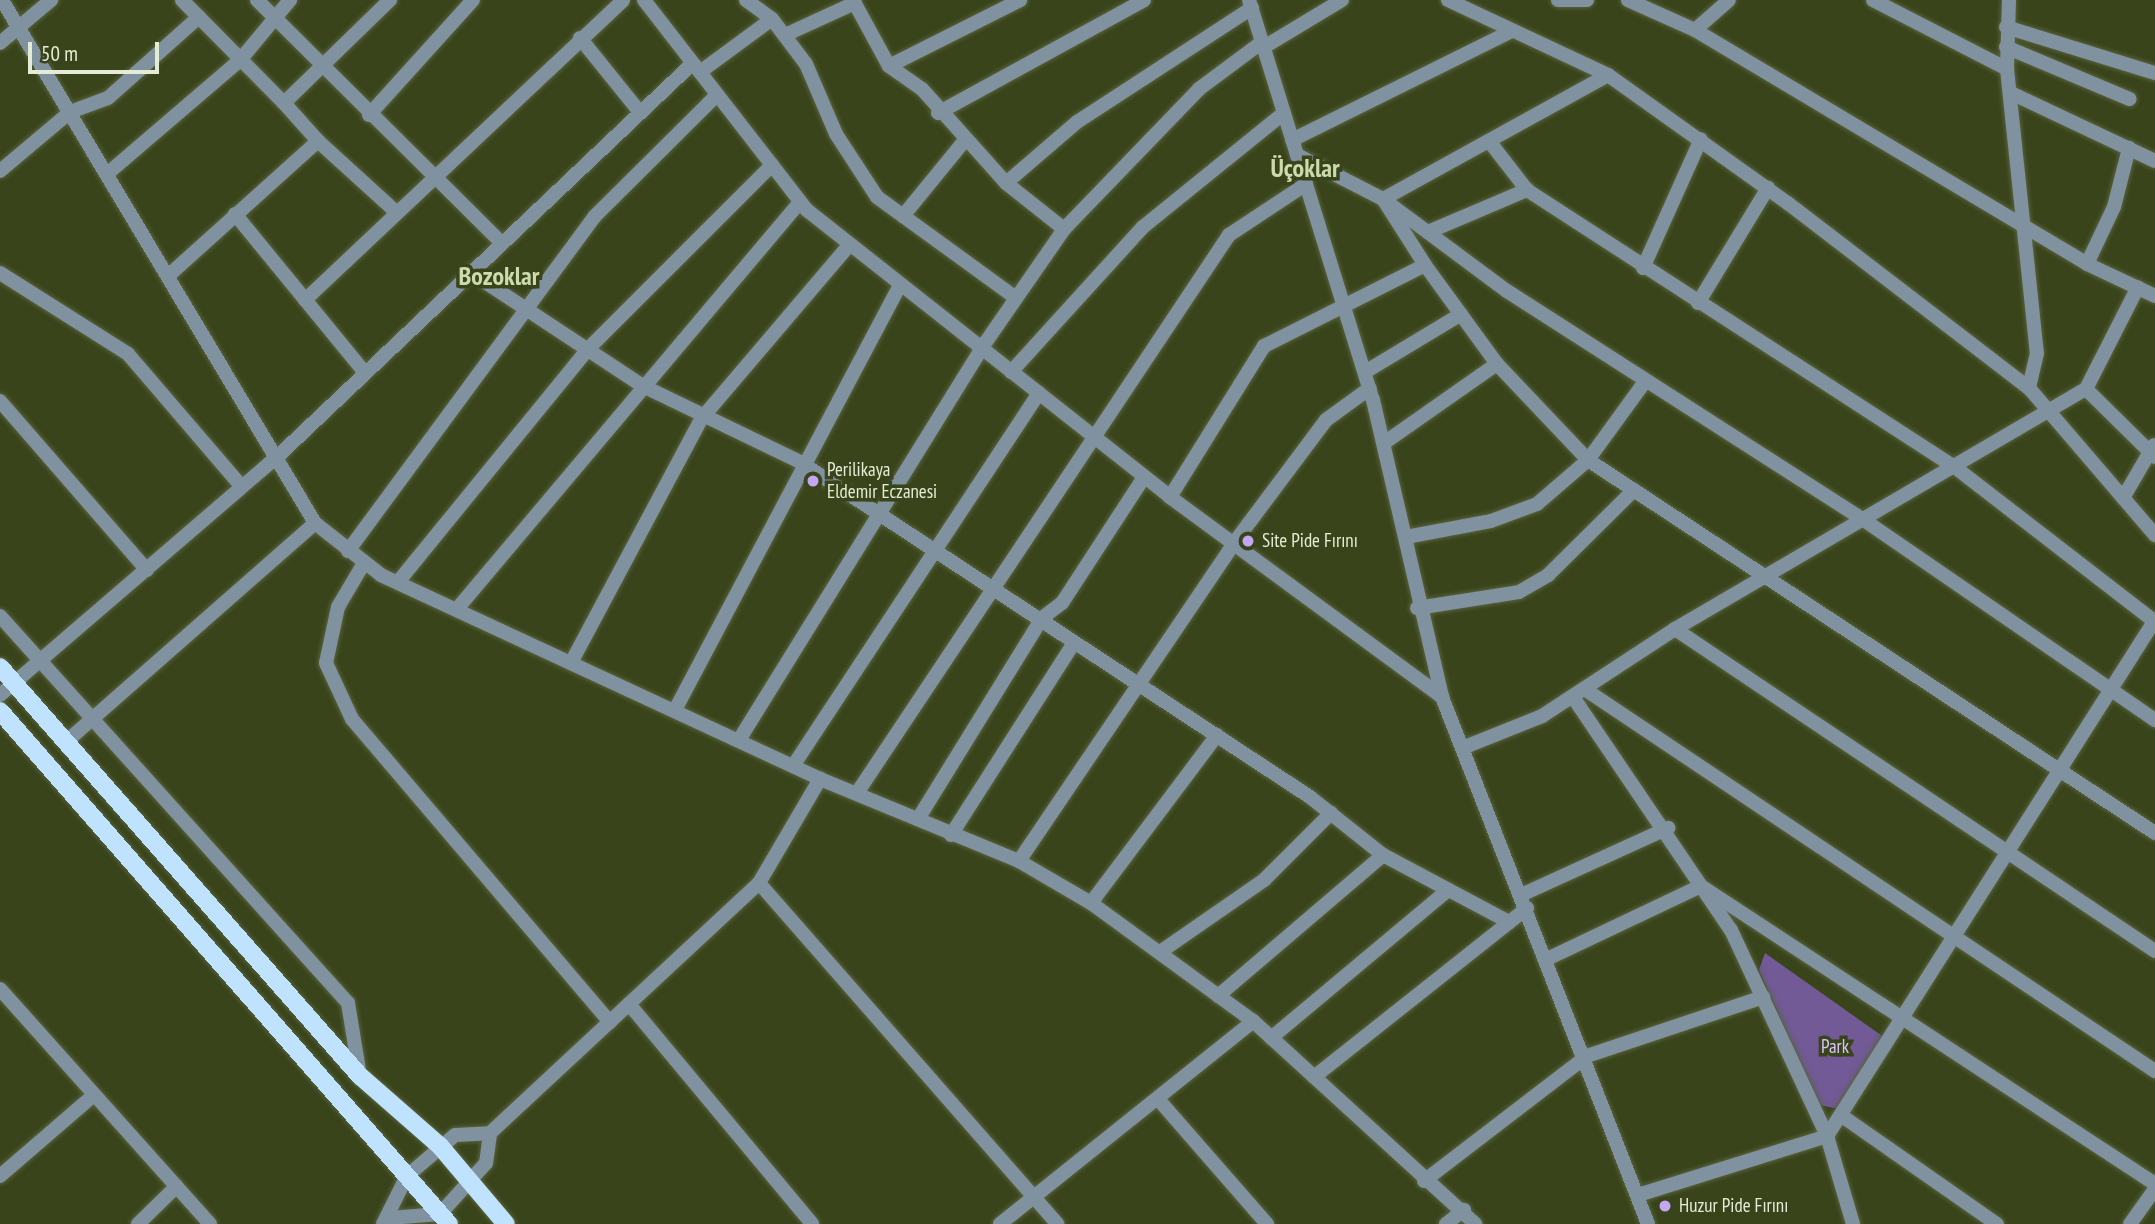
<!DOCTYPE html>
<meta charset="utf-8">
<style>
body{margin:0}
#map{position:relative;width:2155px;height:1224px;overflow:hidden;background:#39441b;font-family:"PT Sans Narrow",sans-serif}
div>[style]{position:absolute}
.green>*{inset:0;background:#715a95}
.roads{filter:drop-shadow(0 0 2px #58623c) drop-shadow(0 0 2px #58623c)}
.minor>*{height:14px;margin:-7px;padding:0 7px;transform-origin:7px;border-radius:7px;background:#80919f}
.tertiary>*{height:14px;margin:-7px;padding:0 7px;transform-origin:7px;border-radius:7px;background:#80919f}
.primary>*{height:18px;margin:-9px;padding:0 9px;transform-origin:9px;border-radius:9px;background:#bfe3ff}
.dots>*{width:19px;height:19px;translate:-50% -50%;box-sizing:border-box;border:4px solid #39441b;border-radius:50%}
span{translate:-50% -50%;white-space:nowrap;text-align:center;line-height:1.15;-webkit-text-stroke:7px #39441b;paint-order:stroke}
.poi-label{font-size:19px;color:#e5ecd5}
.left{translate:0 -50%;text-align:left}
.park-label{font-size:19px;color:#d8c3fb}
.district-label{font-size:26px;color:#ccdaac;font-weight:700}
.scale{position:absolute;left:28px;top:42px;width:131px;height:32px;box-sizing:border-box;border:4px solid #e5ecd5;border-top:0;padding-left:9px;font-size:21px;line-height:24px;white-space:nowrap;color:#e5ecd5;-webkit-text-stroke:5px #39441b;paint-order:stroke}
</style>
<div id="map">
<div class="green">
<i style="clip-path:polygon(1765px 953px,1885px 1038px,1839px 1109px,1819px 1105px,1759px 970px)"></i>
</div>
<div class="roads">
<div class="minor">
<i style="left:182px;top:0;width:145px;rotate:45.3deg"></i>
<i style="left:284px;top:103px;width:148px;rotate:-44.2deg"></i>
<i style="left:257px;top:0;width:344px;rotate:44.8deg"></i>
<i style="left:644px;top:0;width:266px;rotate:52.2deg"></i>
<i style="left:807px;top:210px;width:463px;rotate:38.3deg"></i>
<i style="left:1170px;top:497px;width:338px;rotate:36.3deg"></i>
<i style="left:746px;top:0;width:32px;rotate:36deg"></i>
<i style="left:772px;top:19px;width:56px;rotate:52.9deg"></i>
<i style="left:806px;top:64px;width:76px;rotate:66.8deg"></i>
<i style="left:836px;top:134px;width:75px;rotate:56.9deg"></i>
<i style="left:877px;top:197px;width:172px;rotate:36deg"></i>
<i style="left:853px;top:0;width:75px;rotate:61.4deg"></i>
<i style="left:889px;top:66px;width:40px;rotate:34.9deg"></i>
<i style="left:922px;top:89px;width:126px;rotate:48.2deg"></i>
<i style="left:1006px;top:183px;width:74px;rotate:38.4deg"></i>
<i style="left:1558px;top:0;width:29px"></i>
<i style="left:1628px;top:0;width:73px;rotate:24.1deg"></i>
<i style="left:1695px;top:30px;width:457px;rotate:30.8deg"></i>
<i style="left:2087px;top:264px;width:75px;rotate:25.2deg"></i>
<i style="left:1873px;top:0;width:151px;rotate:27.2deg"></i>
<i style="left:2006px;top:27px;width:156px;rotate:17.2deg"></i>
<i style="left:1695px;top:30px;width:45px;rotate:-41.4deg"></i>
<i style="left:785px;top:35px;width:77px;rotate:-24.6deg"></i>
<i style="left:580px;top:38px;width:94px;rotate:51.1deg"></i>
<i style="left:0;top:43px;width:67px;rotate:-40.1deg"></i>
<i style="left:1264px;top:47px;width:91px;rotate:-31.1deg"></i>
<i style="left:2006px;top:47px;width:134px;rotate:22.8deg"></i>
<i style="left:889px;top:66px;width:147px;rotate:-26.7deg"></i>
<i style="left:700px;top:72px;width:89px;rotate:-36.4deg"></i>
<i style="left:1608px;top:75px;width:257px;rotate:151.1deg"></i>
<i style="left:1383px;top:199px;width:78px;rotate:57.5deg"></i>
<i style="left:1425px;top:265px;width:122px;rotate:54deg"></i>
<i style="left:1497px;top:364px;width:132px;rotate:46.5deg"></i>
<i style="left:1588px;top:460px;width:679px;rotate:33.34deg"></i>
<i style="left:2011px;top:93px;width:159px;rotate:25.3deg"></i>
<i style="left:938px;top:113px;width:235px;rotate:-28.7deg"></i>
<i style="left:369px;top:115px;width:155px;rotate:-47.9deg"></i>
<i style="left:1292px;top:140px;width:243px;rotate:-26.4deg"></i>
<i style="left:318px;top:141px;width:105px;rotate:42.3deg"></i>
<i style="left:1489px;top:141px;width:62px;rotate:52.2deg"></i>
<i style="left:1527px;top:190px;width:511px;rotate:32.94deg"></i>
<i style="left:1956px;top:468px;width:250px;rotate:37.7deg"></i>
<i style="left:1297px;top:155px;width:97px;rotate:27.1deg"></i>
<i style="left:1383px;top:199px;width:154px;rotate:36.6deg"></i>
<i style="left:1507px;top:291px;width:421px;rotate:32.7deg"></i>
<i style="left:1861px;top:518px;width:357px;rotate:34.5deg"></i>
<i style="left:0;top:171px;width:92px;rotate:-40.1deg"></i>
<i style="left:70px;top:112px;width:40px;rotate:-20.2deg"></i>
<i style="left:108px;top:98px;width:122px;rotate:-41.7deg"></i>
<i style="left:107px;top:174px;width:177px;rotate:-40.6deg"></i>
<i style="left:241px;top:59px;width:77px;rotate:-50.3deg"></i>
<i style="left:1006px;top:183px;width:94px;rotate:-40.7deg"></i>
<i style="left:1077px;top:122px;width:209px;rotate:-33.1deg"></i>
<i style="left:235px;top:214px;width:205px;rotate:50.7deg"></i>
<i style="left:903px;top:216px;width:98px;rotate:-50.8deg"></i>
<i style="left:1428px;top:232px;width:108px;rotate:-23deg"></i>
<i style="left:2087px;top:264px;width:63px;rotate:-64.7deg"></i>
<i style="left:2114px;top:207px;width:61px;rotate:-75.7deg"></i>
<i style="left:1643px;top:268px;width:141px;rotate:-65.8deg"></i>
<i style="left:470px;top:272px;width:207px;rotate:33.4deg"></i>
<i style="left:643px;top:386px;width:174px;rotate:25.8deg"></i>
<i style="left:800px;top:462px;width:610px;rotate:33.3deg"></i>
<i style="left:1310px;top:797px;width:93px;rotate:38.5deg"></i>
<i style="left:1383px;top:855px;width:143px;rotate:28deg"></i>
<i style="left:0;top:273px;width:151px;rotate:32.3deg"></i>
<i style="left:128px;top:354px;width:175px;rotate:49.4deg"></i>
<i style="left:168px;top:276px;width:202px;rotate:-42deg"></i>
<i style="left:318px;top:141px;width:51px;rotate:-131.8deg"></i>
<i style="left:305px;top:300px;width:437px;rotate:-43.3deg"></i>
<i style="left:1698px;top:303px;width:135px;rotate:-58.7deg"></i>
<i style="left:1011px;top:372px;width:196px;rotate:-47.7deg"></i>
<i style="left:1143px;top:227px;width:181px;rotate:-39deg"></i>
<i style="left:1365px;top:372px;width:112px;rotate:-31.1deg"></i>
<i style="left:2086px;top:389px;width:97px;rotate:44.6deg"></i>
<i style="left:0;top:401px;width:224px;rotate:49deg"></i>
<i style="left:1384px;top:443px;width:138px;rotate:-35deg"></i>
<i style="left:1170px;top:497px;width:178px;rotate:-58.1deg"></i>
<i style="left:1264px;top:346px;width:180px;rotate:-26.7deg"></i>
<i style="left:2123px;top:498px;width:61px;rotate:-59.7deg"></i>
<i style="left:1406px;top:537px;width:86px;rotate:-10.7deg"></i>
<i style="left:1491px;top:521px;width:49px;rotate:-20.3deg"></i>
<i style="left:1537px;top:504px;width:67px;rotate:-40.8deg"></i>
<i style="left:1588px;top:460px;width:95px;rotate:-54deg"></i>
<i style="left:348px;top:551px;width:416px;rotate:-53.6deg"></i>
<i style="left:595px;top:216px;width:172px;rotate:-44.8deg"></i>
<i style="left:364px;top:563px;width:51px;rotate:120.6deg"></i>
<i style="left:338px;top:607px;width:57px;rotate:102.1deg"></i>
<i style="left:326px;top:663px;width:62px;rotate:65.1deg"></i>
<i style="left:352px;top:719px;width:398px;rotate:49.6deg"></i>
<i style="left:398px;top:582px;width:302px;rotate:-50.8deg"></i>
<i style="left:589px;top:348px;width:259px;rotate:-45deg"></i>
<i style="left:1417px;top:608px;width:103px;rotate:-8.9deg"></i>
<i style="left:1519px;top:592px;width:34px;rotate:-30deg"></i>
<i style="left:1548px;top:575px;width:121px;rotate:-44.7deg"></i>
<i style="left:457px;top:609px;width:532px;rotate:-49.88deg"></i>
<i style="left:0;top:616px;width:520px;rotate:48.04deg"></i>
<i style="left:348px;top:1003px;width:74px;rotate:80.7deg"></i>
<i style="left:1675px;top:629px;width:578px;rotate:33.86deg"></i>
<i style="left:572px;top:661px;width:276px;rotate:-61.9deg"></i>
<i style="left:702px;top:418px;width:227px;rotate:-49.6deg"></i>
<i style="left:1586px;top:690px;width:685px;rotate:33.81deg"></i>
<i style="left:0;top:695px;width:364px;rotate:-40.7deg"></i>
<i style="left:276px;top:458px;width:574px;rotate:-43.45deg"></i>
<i style="left:1573px;top:697px;width:282px;rotate:55.9deg"></i>
<i style="left:1731px;top:930px;width:227px;rotate:65deg"></i>
<i style="left:1827px;top:1136px;width:92px;rotate:73.5deg"></i>
<i style="left:675px;top:710px;width:479px;rotate:-62.1deg"></i>
<i style="left:739px;top:740px;width:460px;rotate:-58.2deg"></i>
<i style="left:981px;top:349px;width:146px;rotate:-55.3deg"></i>
<i style="left:1064px;top:229px;width:194px;rotate:-46deg"></i>
<i style="left:1199px;top:89px;width:79px;rotate:-36.7deg"></i>
<i style="left:67px;top:741px;width:330px;rotate:-41.3deg"></i>
<i style="left:1465px;top:747px;width:83px;rotate:-21.9deg"></i>
<i style="left:1542px;top:716px;width:159px;rotate:-33.2deg"></i>
<i style="left:1675px;top:629px;width:476px;rotate:-30.3deg"></i>
<i style="left:2086px;top:389px;width:114px;rotate:-63deg"></i>
<i style="left:793px;top:766px;width:447px;rotate:-56.6deg"></i>
<i style="left:857px;top:793px;width:671px;rotate:-56.31deg"></i>
<i style="left:1229px;top:235px;width:92px;rotate:-33.5deg"></i>
<i style="left:918px;top:819px;width:236px;rotate:-58.3deg"></i>
<i style="left:1042px;top:618px;width:25px;rotate:-37deg"></i>
<i style="left:1062px;top:603px;width:150px;rotate:-56.9deg"></i>
<i style="left:951px;top:835px;width:228px;rotate:-57.4deg"></i>
<i style="left:1019px;top:861px;width:384px;rotate:-55.9deg"></i>
<i style="left:1234px;top:543px;width:154px;rotate:-53.2deg"></i>
<i style="left:1326px;top:420px;width:54px;rotate:-36deg"></i>
<i style="left:759px;top:883px;width:453px;rotate:48.8deg"></i>
<i style="left:1521px;top:895px;width:162px;rotate:-24.5deg"></i>
<i style="left:1091px;top:903px;width:210px;rotate:-53.1deg"></i>
<i style="left:1163px;top:950px;width:123px;rotate:-34.7deg"></i>
<i style="left:1264px;top:880px;width:95px;rotate:-45deg"></i>
<i style="left:1547px;top:959px;width:170px;rotate:-25.4deg"></i>
<i style="left:1701px;top:886px;width:543px;rotate:33.28deg"></i>
<i style="left:0;top:989px;width:315px;rotate:48.2deg"></i>
<i style="left:1218px;top:996px;width:217px;rotate:-40.5deg"></i>
<i style="left:629px;top:1004px;width:286px;rotate:50.2deg"></i>
<i style="left:1271px;top:1038px;width:231px;rotate:-39.9deg"></i>
<i style="left:1314px;top:1077px;width:272px;rotate:-38.4deg"></i>
<i style="left:1158px;top:1099px;width:166px;rotate:48.9deg"></i>
<i style="left:1842px;top:1116px;width:189px;rotate:34.9deg"></i>
<i style="left:0;top:1176px;width:124px;rotate:-40.8deg"></i>
<i style="left:1424px;top:1181px;width:205px;rotate:-37.5deg"></i>
<i style="left:1587px;top:1056px;width:186px;rotate:-18.5deg"></i>
<i style="left:1638px;top:1195px;width:198px;rotate:-17.3deg"></i>
<i style="left:1827px;top:1136px;width:611px;rotate:-57.56deg"></i>
<i style="left:138px;top:1224px;width:54px;rotate:-44.3deg"></i>
<i style="left:1000px;top:1224px;width:324px;rotate:-38.7deg"></i>
<i style="left:1446px;top:1224px;width:23px;rotate:-38deg"></i>
</div>
<div class="tertiary">
<i style="left:2px;top:0;width:610px;rotate:59.1deg"></i>
<i style="left:315px;top:523px;width:84px;rotate:38.2deg"></i>
<i style="left:381px;top:575px;width:484px;rotate:24.9deg"></i>
<i style="left:820px;top:779px;width:215px;rotate:22.4deg"></i>
<i style="left:1019px;top:861px;width:83px;rotate:30.3deg"></i>
<i style="left:1091px;top:903px;width:200px;rotate:36.1deg"></i>
<i style="left:1253px;top:1021px;width:301px;rotate:42.4deg"></i>
<i style="left:1249px;top:0;width:419px;rotate:72.8deg"></i>
<i style="left:1373px;top:400px;width:305px;rotate:76.9deg"></i>
<i style="left:1442px;top:697px;width:566px;rotate:68.65deg"></i>
<i style="left:1448px;top:0;width:177px;rotate:25.1deg"></i>
<i style="left:1608px;top:75px;width:222px;rotate:35.5deg"></i>
<i style="left:1789px;top:204px;width:302px;rotate:37.5deg"></i>
<i style="left:2029px;top:388px;width:194px;rotate:49.4deg"></i>
<i style="left:2009px;top:0;width:69px;rotate:91.7deg"></i>
<i style="left:2007px;top:69px;width:286px;rotate:84deg"></i>
<i style="left:2037px;top:353px;width:36px;rotate:103deg"></i>
<i style="left:390px;top:1218px;width:50px;rotate:-4.6deg"></i>
<i style="left:440px;top:1214px;width:69px;rotate:-48deg"></i>
<i style="left:486px;top:1163px;width:30px;rotate:-82deg"></i>
<i style="left:383px;top:1224px;width:54px;rotate:-63.4deg"></i>
<i style="left:407px;top:1176px;width:63px;rotate:-40.5deg"></i>
<i style="left:455px;top:1135px;width:35px;rotate:-3deg"></i>
<i style="left:490px;top:1133px;width:367px;rotate:-42.9deg"></i>
<i style="left:759px;top:883px;width:121px;rotate:-59.6deg"></i>
<i style="left:2130px;top:1224px;width:43px;rotate:-54.5deg"></i>
</div>
<div class="primary">
<i style="left:0;top:667px;width:545px;rotate:48.65deg"></i>
<i style="left:360px;top:1076px;width:106px;rotate:41.2deg"></i>
<i style="left:440px;top:1146px;width:102px;rotate:49.8deg"></i>
<i style="left:0;top:711px;width:682px;rotate:48.81deg"></i>
</div>
</div>
<div class="dots">
<i style="left:813px;top:481px;background:#c3a7f2"></i>
<i style="left:1248px;top:541px;background:#c3a7f2"></i>
<i style="left:1665px;top:1206px;background:#c3a7f2"></i>
</div>
<div class="poi-label">
<span class="left" style="left:827px;top:481px">Perilikaya<br>Eldemir Eczanesi</span>
<span class="left" style="left:1262px;top:541px">Site Pide Fırını</span>
<span class="left" style="left:1679px;top:1206px">Huzur Pide Fırını</span>
</div>
<div class="park-label">
<span style="left:1835px;top:1047px">Park</span>
</div>
<div class="district-label">
<span style="left:1305px;top:168px">Üçoklar</span>
<span style="left:499px;top:276px">Bozoklar</span>
</div>
<div class="scale">50 m</div>
</div>
